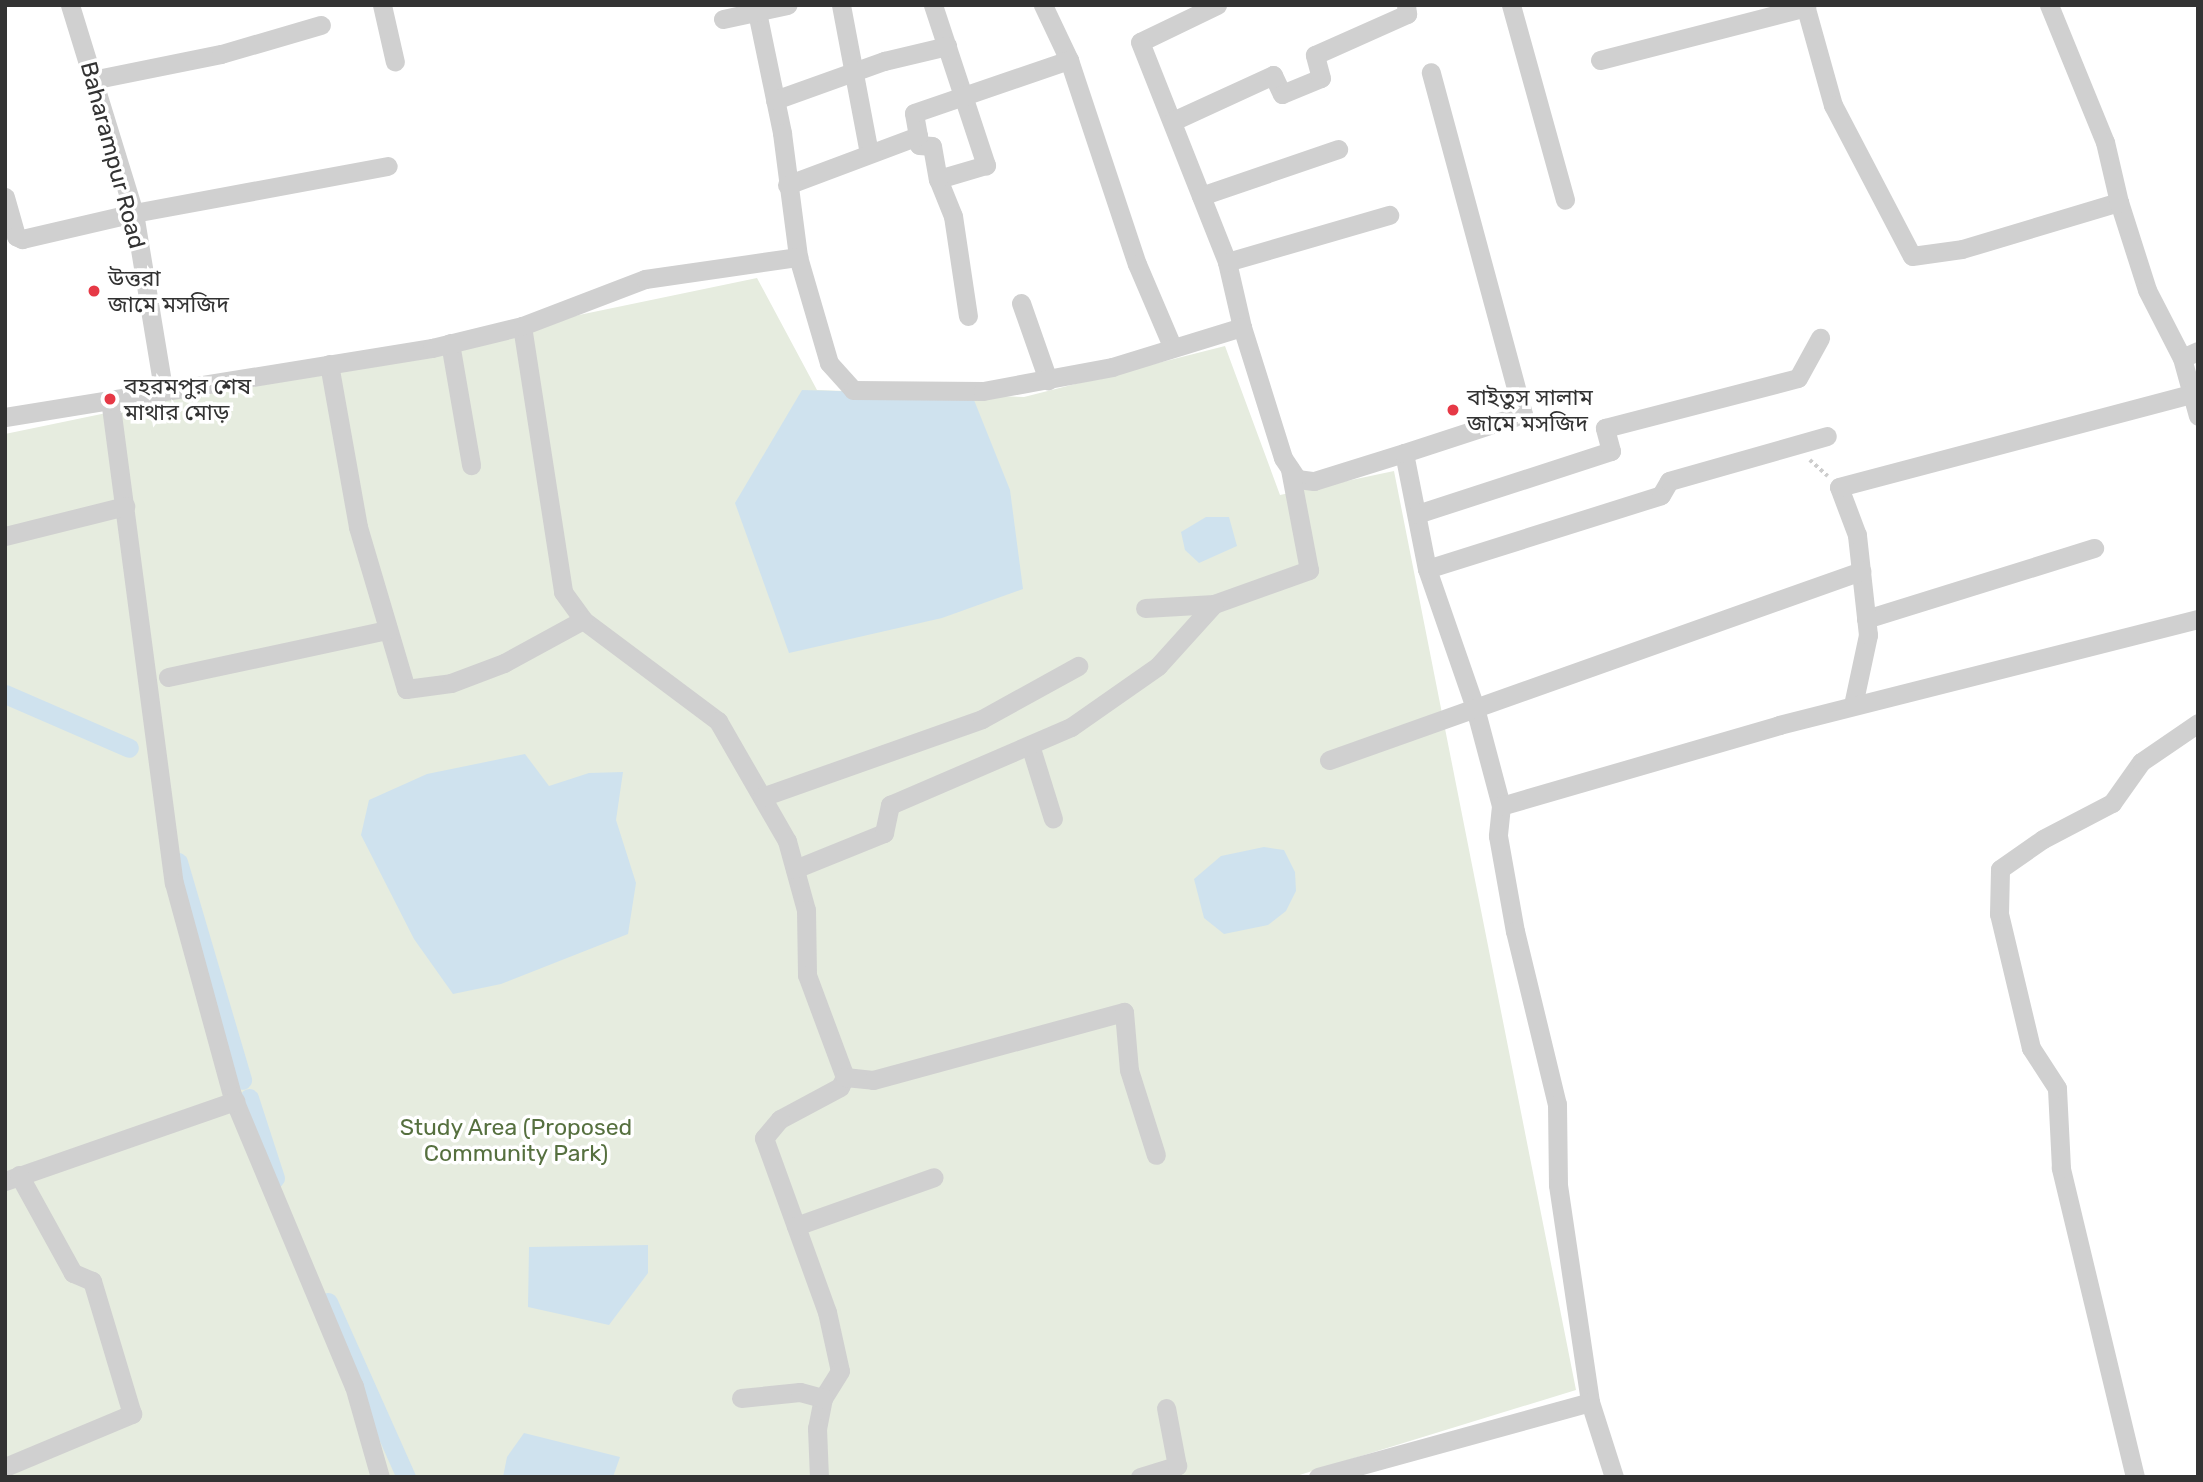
<!DOCTYPE html>
<meta charset="utf-8">
<style>
body{margin:0}
#map{position:relative;width:2203px;height:1482px;overflow:hidden;background:#fff;font-family:Rubik,"Noto Sans Bengali",sans-serif}
div>[style]{position:absolute}
.green>*{inset:0;background:#e6ecdf}
.water>*{inset:0;background:#cfe2ee}
.canal>*{height:19px;margin:-9.5px;padding:0 9.5px;transform-origin:9.5px;border-radius:9.5px;background:#cfe2ee}
.path>*{height:3.5px;margin-top:-1.75px;transform-origin:0;background:repeating-linear-gradient(90deg,#cdcdcd 0 3.5px,transparent 0 7px)}
.minor>*{height:19px;margin:-9.5px;padding:0 9.5px;transform-origin:9.5px;border-radius:9.5px;background:#d0d0d0}
.dots>*{width:19px;height:19px;translate:-50% -50%;box-sizing:border-box;border:4px solid #fff;border-radius:50%}
span{translate:-50% -50%;white-space:nowrap;text-align:center;line-height:1.15;-webkit-text-stroke:7px #fff;paint-order:stroke}
.street-label{font-size:23px;color:#333}
.poi-label{font-size:23px;color:#333}
.left{translate:0 -50%;text-align:left}
.park-label{font-size:23px;color:#56703f}
.frame{position:absolute;inset:0;border:7px solid #333;pointer-events:none}
</style>
<div id="map">
<div class="green">
<i style="clip-path:polygon(757px 278px,817px 390px,1024px 397px,1225px 346px,1280px 495px,1394px 471px,1576px 1390px,1293px 1477px,5px 1477px,5px 434px)"></i>
</div>
<div class="water">
<i style="clip-path:polygon(802px 390px,972px 395px,1010px 490px,1023px 589px,942px 618px,789px 653px,735px 503px)"></i>
<i style="clip-path:polygon(1206px 517px,1229px 517px,1237px 546px,1199px 563px,1185px 550px,1181px 532px)"></i>
<i style="clip-path:polygon(525px 754px,549px 786px,589px 773px,623px 772px,616px 820px,636px 883px,628px 934px,501px 984px,453px 994px,414px 939px,361px 835px,369px 800px,427px 774px)"></i>
<i style="clip-path:polygon(1264px 847px,1284px 850px,1295px 872px,1296px 891px,1286px 911px,1268px 925px,1224px 934px,1204px 918px,1194px 879px,1221px 856px)"></i>
<i style="clip-path:polygon(648px 1245px,648px 1273px,609px 1325px,528px 1307px,529px 1247px)"></i>
<i style="clip-path:polygon(524px 1433px,620px 1457px,613px 1477px,503px 1477px,507px 1457px)"></i>
</div>
<div class="canal">
<i style="left:5px;top:694px;width:135px;rotate:23.5deg"></i>
<i style="left:178px;top:862px;width:227px;rotate:73.6deg"></i>
<i style="left:249px;top:1098px;width:84px;rotate:72deg"></i>
<i style="left:328px;top:1302px;width:192px;rotate:66deg"></i>
</div>
<div class="path">
<i style="left:1810px;top:460px;width:24px;rotate:42deg"></i>
</div>
<div class="minor">
<i style="left:70px;top:5px;width:218px;rotate:72.9deg"></i>
<i style="left:134px;top:213px;width:178px;rotate:80.6deg"></i>
<i style="left:382px;top:5px;width:58px;rotate:77.2deg"></i>
<i style="left:841px;top:5px;width:151px;rotate:79.3deg"></i>
<i style="left:933px;top:5px;width:169px;rotate:71.7deg"></i>
<i style="left:986px;top:165px;width:50px;rotate:163.7deg"></i>
<i style="left:938px;top:179px;width:40px;rotate:68deg"></i>
<i style="left:953px;top:216px;width:101px;rotate:81.5deg"></i>
<i style="left:1043px;top:5px;width:61px;rotate:64.7deg"></i>
<i style="left:1069px;top:60px;width:215px;rotate:71.6deg"></i>
<i style="left:1137px;top:264px;width:89px;rotate:66.9deg"></i>
<i style="left:1217px;top:5px;width:85px;rotate:154.3deg"></i>
<i style="left:1140px;top:42px;width:237px;rotate:68.4deg"></i>
<i style="left:1227px;top:262px;width:67px;rotate:77deg"></i>
<i style="left:1511px;top:5px;width:202px;rotate:74.5deg"></i>
<i style="left:1805px;top:5px;width:104px;rotate:74.4deg"></i>
<i style="left:1833px;top:105px;width:170px;rotate:62.4deg"></i>
<i style="left:1912px;top:256px;width:50px;rotate:-8deg"></i>
<i style="left:1962px;top:249px;width:164px;rotate:-16.7deg"></i>
<i style="left:2119px;top:202px;width:92px;rotate:72.3deg"></i>
<i style="left:2147px;top:290px;width:76px;rotate:62.8deg"></i>
<i style="left:2049px;top:5px;width:148px;rotate:67.8deg"></i>
<i style="left:2105px;top:142px;width:62px;rotate:76.9deg"></i>
<i style="left:757px;top:12px;width:124px;rotate:78.3deg"></i>
<i style="left:782px;top:133px;width:125px;rotate:82.6deg"></i>
<i style="left:723px;top:19px;width:66px;rotate:-12.3deg"></i>
<i style="left:1600px;top:60px;width:213px;rotate:-14.4deg"></i>
<i style="left:92px;top:80px;width:132px;rotate:-11.4deg"></i>
<i style="left:221px;top:54px;width:104px;rotate:-16.2deg"></i>
<i style="left:775px;top:100px;width:116px;rotate:-19.7deg"></i>
<i style="left:884px;top:61px;width:65px;rotate:-13.4deg"></i>
<i style="left:1173px;top:121px;width:110px;rotate:-24.7deg"></i>
<i style="left:1273px;top:75px;width:21px;rotate:65deg"></i>
<i style="left:1282px;top:94px;width:42px;rotate:-22.3deg"></i>
<i style="left:1321px;top:78px;width:24px;rotate:-105deg"></i>
<i style="left:1315px;top:55px;width:101px;rotate:-24deg"></i>
<i style="left:1407px;top:14px;width:9px;rotate:-96deg"></i>
<i style="left:918px;top:136px;width:9px;rotate:84deg"></i>
<i style="left:919px;top:145px;width:13px;rotate:4deg"></i>
<i style="left:932px;top:146px;width:34px;rotate:80deg"></i>
<i style="left:787px;top:185px;width:140px;rotate:-20.5deg"></i>
<i style="left:918px;top:136px;width:23px;rotate:-100deg"></i>
<i style="left:914px;top:113px;width:164px;rotate:-18.9deg"></i>
<i style="left:1201px;top:196px;width:145px;rotate:-18.9deg"></i>
<i style="left:5px;top:197px;width:41px;rotate:74.2deg"></i>
<i style="left:16px;top:236px;width:7px;rotate:27deg"></i>
<i style="left:22px;top:239px;width:115px;rotate:-13.1deg"></i>
<i style="left:134px;top:213px;width:258px;rotate:-10.5deg"></i>
<i style="left:1227px;top:262px;width:169px;rotate:-16.2deg"></i>
<i style="left:1021px;top:303px;width:82px;rotate:70.7deg"></i>
<i style="left:522px;top:326px;width:269px;rotate:81.2deg"></i>
<i style="left:563px;top:592px;width:34px;rotate:54deg"></i>
<i style="left:583px;top:620px;width:169px;rotate:36.8deg"></i>
<i style="left:718px;top:721px;width:138px;rotate:60.1deg"></i>
<i style="left:787px;top:841px;width:72px;rotate:74.6deg"></i>
<i style="left:806px;top:910px;width:65px;rotate:89.1deg"></i>
<i style="left:807px;top:975px;width:109px;rotate:69.6deg"></i>
<i style="left:845px;top:1077px;width:11px;rotate:117deg"></i>
<i style="left:840px;top:1087px;width:68px;rotate:151.9deg"></i>
<i style="left:780px;top:1119px;width:25px;rotate:130deg"></i>
<i style="left:764px;top:1138px;width:185px;rotate:70.1deg"></i>
<i style="left:827px;top:1312px;width:60px;rotate:77.6deg"></i>
<i style="left:840px;top:1371px;width:32px;rotate:122deg"></i>
<i style="left:823px;top:1398px;width:31px;rotate:101deg"></i>
<i style="left:817px;top:1428px;width:49px;rotate:87.7deg"></i>
<i style="left:450px;top:343px;width:124px;rotate:80.2deg"></i>
<i style="left:2198px;top:351px;width:17px;rotate:156deg"></i>
<i style="left:2182px;top:358px;width:60px;rotate:74.6deg"></i>
<i style="left:329px;top:364px;width:166px;rotate:79.9deg"></i>
<i style="left:358px;top:527px;width:169px;rotate:73.5deg"></i>
<i style="left:406px;top:689px;width:45px;rotate:-7.6deg"></i>
<i style="left:451px;top:683px;width:57px;rotate:-20.7deg"></i>
<i style="left:504px;top:663px;width:90px;rotate:-28.6deg"></i>
<i style="left:110px;top:399px;width:488px;rotate:82.5deg"></i>
<i style="left:174px;top:883px;width:220px;rotate:74.7deg"></i>
<i style="left:232px;top:1095px;width:316px;rotate:67.3deg"></i>
<i style="left:354px;top:1386px;width:95px;rotate:74.1deg"></i>
<i style="left:5px;top:417px;width:433px;rotate:-9.2deg"></i>
<i style="left:432px;top:348px;width:93px;rotate:-13.7deg"></i>
<i style="left:522px;top:326px;width:132px;rotate:-20.9deg"></i>
<i style="left:645px;top:279px;width:155px;rotate:-8.2deg"></i>
<i style="left:798px;top:257px;width:110px;rotate:73.7deg"></i>
<i style="left:829px;top:363px;width:36px;rotate:48deg"></i>
<i style="left:853px;top:390px;width:130px;rotate:0.4deg"></i>
<i style="left:983px;top:391px;width:131px;rotate:-10.5deg"></i>
<i style="left:1112px;top:367px;width:136px;rotate:-17.1deg"></i>
<i style="left:1242px;top:327px;width:137px;rotate:72.6deg"></i>
<i style="left:1283px;top:458px;width:25px;rotate:56deg"></i>
<i style="left:1297px;top:479px;width:17px;rotate:7deg"></i>
<i style="left:1314px;top:481px;width:94px;rotate:-17.3deg"></i>
<i style="left:1404px;top:453px;width:118px;rotate:78.8deg"></i>
<i style="left:1427px;top:569px;width:147px;rotate:70.9deg"></i>
<i style="left:1475px;top:708px;width:101px;rotate:75.1deg"></i>
<i style="left:1501px;top:806px;width:30px;rotate:96deg"></i>
<i style="left:1498px;top:836px;width:97px;rotate:79.9deg"></i>
<i style="left:1515px;top:931px;width:178px;rotate:76.4deg"></i>
<i style="left:1557px;top:1104px;width:81px;rotate:89.3deg"></i>
<i style="left:1558px;top:1185px;width:219px;rotate:81.6deg"></i>
<i style="left:1590px;top:1402px;width:79px;rotate:72.3deg"></i>
<i style="left:1404px;top:453px;width:125px;rotate:-18.1deg"></i>
<i style="left:1523px;top:414px;width:354px;rotate:-105.1deg"></i>
<i style="left:1417px;top:514px;width:204px;rotate:-18deg"></i>
<i style="left:1611px;top:451px;width:24px;rotate:-105deg"></i>
<i style="left:1605px;top:428px;width:199px;rotate:-14.5deg"></i>
<i style="left:1798px;top:378px;width:46px;rotate:-61.2deg"></i>
<i style="left:5px;top:536px;width:124px;rotate:-14deg"></i>
<i style="left:1427px;top:569px;width:245px;rotate:-17.5deg"></i>
<i style="left:1661px;top:495px;width:16px;rotate:-60deg"></i>
<i style="left:1669px;top:481px;width:164px;rotate:-15.9deg"></i>
<i style="left:1145px;top:608px;width:69px;rotate:-3.3deg"></i>
<i style="left:1214px;top:604px;width:101px;rotate:-19.7deg"></i>
<i style="left:1309px;top:570px;width:103px;rotate:-100.7deg"></i>
<i style="left:1866px;top:619px;width:239px;rotate:-17.3deg"></i>
<i style="left:168px;top:677px;width:225px;rotate:-12.1deg"></i>
<i style="left:1853px;top:705px;width:72px;rotate:-77.9deg"></i>
<i style="left:1868px;top:635px;width:101px;rotate:-96.3deg"></i>
<i style="left:1857px;top:535px;width:51px;rotate:-110.6deg"></i>
<i style="left:1839px;top:487px;width:363px;rotate:-14.8deg"></i>
<i style="left:1030px;top:745px;width:77px;rotate:72.7deg"></i>
<i style="left:1329px;top:760px;width:565px;rotate:-19.56deg"></i>
<i style="left:762px;top:797px;width:233px;rotate:-19.5deg"></i>
<i style="left:982px;top:719px;width:110px;rotate:-28.9deg"></i>
<i style="left:1501px;top:806px;width:290px;rotate:-16.2deg"></i>
<i style="left:1779px;top:725px;width:432px;rotate:-14.2deg"></i>
<i style="left:795px;top:869px;width:96px;rotate:-22deg"></i>
<i style="left:884px;top:833px;width:29px;rotate:-78deg"></i>
<i style="left:890px;top:805px;width:197px;rotate:-23.3deg"></i>
<i style="left:1071px;top:727px;width:106px;rotate:-35deg"></i>
<i style="left:1158px;top:666px;width:84px;rotate:-47.9deg"></i>
<i style="left:845px;top:1077px;width:28px;rotate:6deg"></i>
<i style="left:873px;top:1080px;width:260px;rotate:-15.2deg"></i>
<i style="left:1124px;top:1012px;width:58px;rotate:85.1deg"></i>
<i style="left:1129px;top:1070px;width:89px;rotate:72.4deg"></i>
<i style="left:5px;top:1181px;width:244px;rotate:-19.2deg"></i>
<i style="left:796px;top:1226px;width:146px;rotate:-19.5deg"></i>
<i style="left:741px;top:1398px;width:59px;rotate:-5.8deg"></i>
<i style="left:800px;top:1392px;width:24px;rotate:15deg"></i>
<i style="left:5px;top:1467px;width:138px;rotate:-22.7deg"></i>
<i style="left:132px;top:1414px;width:139px;rotate:-106.7deg"></i>
<i style="left:92px;top:1281px;width:21px;rotate:-157deg"></i>
<i style="left:73px;top:1273px;width:112px;rotate:-118.9deg"></i>
<i style="left:1140px;top:1477px;width:39px;rotate:-17deg"></i>
<i style="left:1177px;top:1466px;width:59px;rotate:-100.7deg"></i>
<i style="left:1318px;top:1477px;width:282px;rotate:-15.4deg"></i>
<i style="left:2135px;top:1477px;width:318px;rotate:-103.5deg"></i>
<i style="left:2061px;top:1168px;width:80px;rotate:-92.9deg"></i>
<i style="left:2057px;top:1088px;width:48px;rotate:-123deg"></i>
<i style="left:2031px;top:1048px;width:138px;rotate:-103.4deg"></i>
<i style="left:1999px;top:914px;width:45px;rotate:-88.7deg"></i>
<i style="left:2000px;top:869px;width:52px;rotate:-34.9deg"></i>
<i style="left:2043px;top:839px;width:78px;rotate:-27.6deg"></i>
<i style="left:2112px;top:803px;width:50px;rotate:-54.7deg"></i>
<i style="left:2141px;top:762px;width:69px;rotate:-34.4deg"></i>
</div>
<div class="dots">
<i style="left:94px;top:291px;background:#e63946"></i>
<i style="left:110px;top:399px;background:#e63946"></i>
<i style="left:1453px;top:410px;background:#e63946"></i>
</div>
<div class="street-label">
<span style="left:113px;top:155px;rotate:75deg">Baharampur Road</span>
</div>
<div class="poi-label">
<span class="left" style="left:108px;top:291px">উত্তরা<br>জামে মসজিদ</span>
<span class="left" style="left:124px;top:399px">বহরমপুর শেষ<br>মাথার মোড়</span>
<span class="left" style="left:1467px;top:410px">বাইতুস সালাম<br>জামে মসজিদ</span>
</div>
<div class="park-label">
<span style="left:516px;top:1140px">Study Area (Proposed<br>Community Park)</span>
</div>
<div class="frame"></div>
</div>
